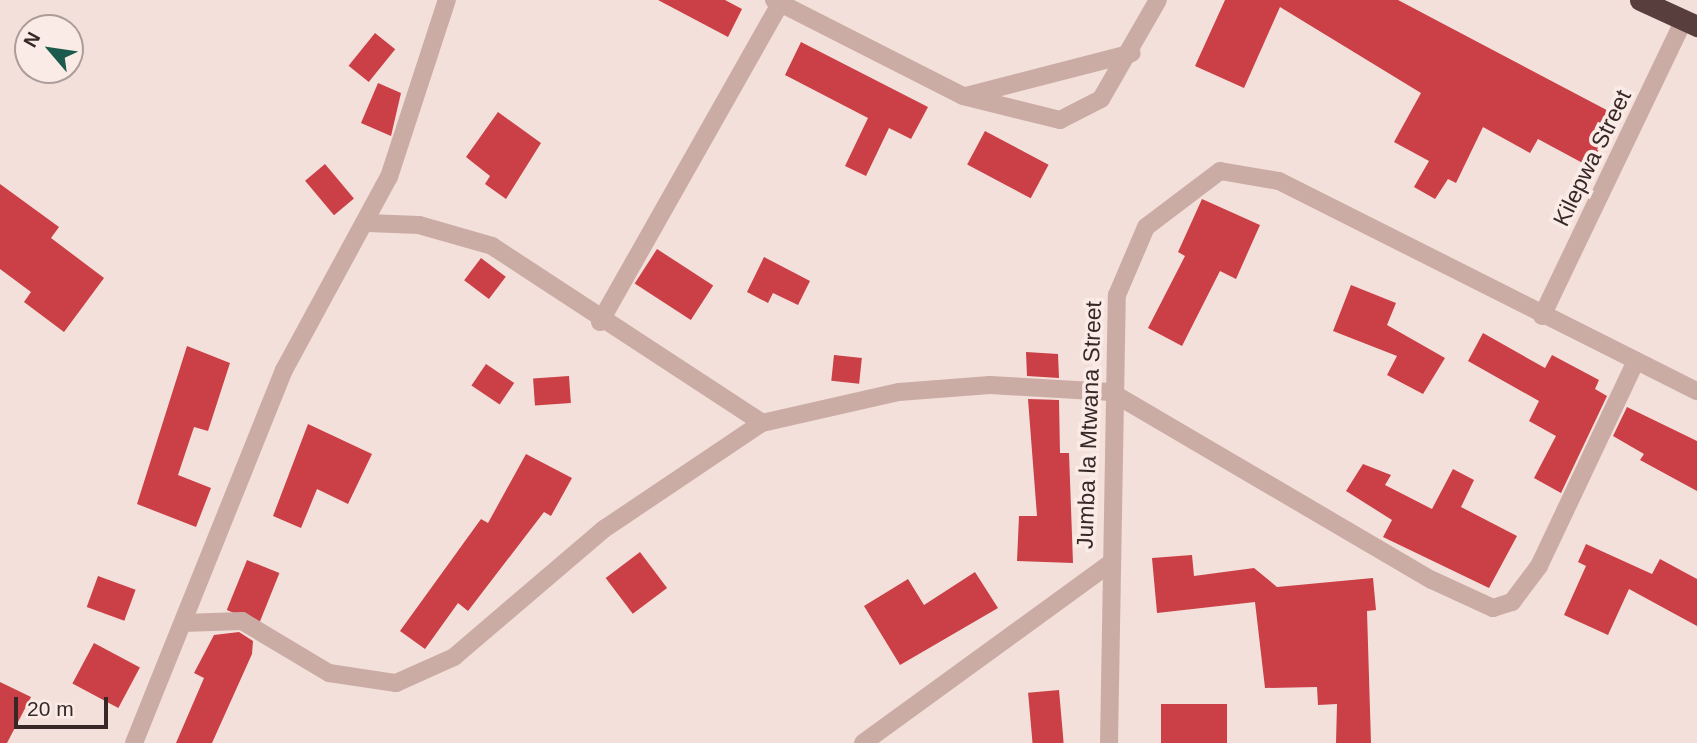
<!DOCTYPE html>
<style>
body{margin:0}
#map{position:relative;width:1697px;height:743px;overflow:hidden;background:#f3e0da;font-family:Arial,sans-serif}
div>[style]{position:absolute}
.building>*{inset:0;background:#cb3f46;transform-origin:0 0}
.minor>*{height:18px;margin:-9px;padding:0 9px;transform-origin:9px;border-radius:9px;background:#cbaca5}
.highway>*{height:21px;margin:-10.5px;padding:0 10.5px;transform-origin:10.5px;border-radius:10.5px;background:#583e3d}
span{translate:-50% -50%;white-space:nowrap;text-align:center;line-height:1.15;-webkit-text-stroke:7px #faebe6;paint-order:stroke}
.street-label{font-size:23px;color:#372727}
.north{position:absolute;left:14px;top:14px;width:70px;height:70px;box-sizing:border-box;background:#faebe6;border:2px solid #ac9d9a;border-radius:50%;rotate:299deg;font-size:19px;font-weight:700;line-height:28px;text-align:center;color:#372727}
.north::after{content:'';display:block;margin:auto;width:24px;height:32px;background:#1b5a4c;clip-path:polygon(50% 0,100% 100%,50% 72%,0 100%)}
.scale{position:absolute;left:14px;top:697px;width:94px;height:32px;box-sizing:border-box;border:4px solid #372727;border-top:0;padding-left:9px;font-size:21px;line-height:24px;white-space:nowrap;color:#372727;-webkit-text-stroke:5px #faebe6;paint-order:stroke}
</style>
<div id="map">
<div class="building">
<i style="clip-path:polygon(658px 0,725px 0,742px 9px,728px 37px)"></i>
<i style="clip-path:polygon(1225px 0,1398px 0,1618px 116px,1590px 167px,1538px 139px,1530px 153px,1483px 127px,1456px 183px,1448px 179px,1435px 199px,1414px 187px,1429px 161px,1394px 142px,1421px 93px,1280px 7px,1244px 88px,1195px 66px)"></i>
<i style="left:375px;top:33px;width:26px;height:42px;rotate:39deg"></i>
<i style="clip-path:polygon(801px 42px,928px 107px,911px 139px,889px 128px,866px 176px,845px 166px,868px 118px,785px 75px)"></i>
<i style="clip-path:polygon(378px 83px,401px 93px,391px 136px,361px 123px)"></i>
<i style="clip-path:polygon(498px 112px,541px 143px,506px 199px,485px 184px,490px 176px,466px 157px)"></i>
<i style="left:985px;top:131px;width:72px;height:38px;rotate:28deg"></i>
<i style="left:325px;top:164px;width:45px;height:26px;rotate:50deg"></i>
<i style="clip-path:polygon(0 184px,59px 227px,51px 238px,104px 278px,64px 332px,24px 302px,31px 292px,0 269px)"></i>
<i style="clip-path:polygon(1202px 199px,1260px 225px,1236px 279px,1220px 271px,1182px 346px,1148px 328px,1185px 256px,1178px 252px)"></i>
<i style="left:657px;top:249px;width:67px;height:41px;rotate:33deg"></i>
<i style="clip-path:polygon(764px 257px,810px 281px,798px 305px,773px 293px,768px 303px,747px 292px)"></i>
<i style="left:481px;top:258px;width:31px;height:28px;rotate:37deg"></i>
<i style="clip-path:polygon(1351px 285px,1396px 303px,1387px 325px,1445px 358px,1423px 394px,1387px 375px,1397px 356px,1333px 331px)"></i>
<i style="clip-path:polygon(1483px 333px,1545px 368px,1552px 355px,1599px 380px,1595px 389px,1607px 396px,1561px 493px,1534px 478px,1556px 436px,1529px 421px,1539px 401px,1468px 361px)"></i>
<i style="clip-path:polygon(187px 346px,230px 363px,208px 431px,194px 427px,178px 475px,211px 488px,196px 527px,137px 504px)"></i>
<i style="clip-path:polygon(1026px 352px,1058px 354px,1059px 378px,1027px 376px)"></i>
<i style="left:834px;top:355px;width:28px;height:26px;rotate:6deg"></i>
<i style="left:486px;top:364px;width:34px;height:26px;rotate:34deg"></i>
<i style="left:569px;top:376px;width:27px;height:36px;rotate:86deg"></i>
<i style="clip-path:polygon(1028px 399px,1059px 400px,1060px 453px,1069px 453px,1073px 563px,1017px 561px,1019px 516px,1037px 516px)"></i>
<i style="clip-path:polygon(1627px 407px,1697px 441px,1697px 491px,1640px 460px,1644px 454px,1613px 436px)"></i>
<i style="clip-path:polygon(308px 424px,372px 454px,348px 504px,317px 489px,301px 528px,273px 516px)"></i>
<i style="clip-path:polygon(526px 454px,572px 478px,551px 516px,544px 512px,468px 611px,458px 603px,425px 649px,400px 631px,481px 519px,488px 523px)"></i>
<i style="clip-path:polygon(1363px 464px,1391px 475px,1385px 485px,1432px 509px,1453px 469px,1474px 480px,1461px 507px,1517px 536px,1489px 588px,1383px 537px,1392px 520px,1346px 491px)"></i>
<i style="clip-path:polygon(1586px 544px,1652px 574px,1660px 559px,1697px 579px,1697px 626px,1629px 589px,1608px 635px,1564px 615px,1586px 566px,1578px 562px)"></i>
<i style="left:640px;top:552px;width:45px;height:43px;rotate:53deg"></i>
<i style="clip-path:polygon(1192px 555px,1194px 576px,1254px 568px,1277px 587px,1373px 578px,1376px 610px,1367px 611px,1371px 743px,1336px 743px,1337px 704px,1318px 705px,1317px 687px,1265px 688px,1255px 602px,1157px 613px,1152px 558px)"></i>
<i style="left:247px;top:560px;width:35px;height:54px;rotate:22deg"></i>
<i style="clip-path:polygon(975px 572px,998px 608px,900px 665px,864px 606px,908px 579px,924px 605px)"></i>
<i style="left:98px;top:576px;width:40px;height:33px;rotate:20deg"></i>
<i style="clip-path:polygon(239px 632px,253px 641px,252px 654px,212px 743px,176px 743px,204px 678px,194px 673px,214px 635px)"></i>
<i style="left:94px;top:643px;width:52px;height:46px;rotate:28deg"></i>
<i style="clip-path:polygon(0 682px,31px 697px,7px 743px,0 743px)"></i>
<i style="left:1059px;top:690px;width:53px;height:31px;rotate:85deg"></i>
<i style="left:1161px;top:704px;width:66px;height:39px"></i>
</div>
<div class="minor">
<i style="left:774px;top:0;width:212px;rotate:26.9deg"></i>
<i style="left:963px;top:96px;width:100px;rotate:13.9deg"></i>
<i style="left:1060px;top:120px;width:46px;rotate:-27.1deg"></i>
<i style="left:1101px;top:99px;width:114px;rotate:-60.1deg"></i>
<i style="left:966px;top:96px;width:171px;rotate:-14.5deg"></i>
<i style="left:368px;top:223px;width:51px;rotate:2.2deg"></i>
<i style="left:419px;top:225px;width:76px;rotate:16deg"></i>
<i style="left:492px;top:246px;width:323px;rotate:33.2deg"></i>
<i style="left:1542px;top:316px;width:329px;rotate:-64.4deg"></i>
<i style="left:600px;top:322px;width:365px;rotate:-60.5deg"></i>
<i style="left:183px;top:623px;width:59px;rotate:-1.9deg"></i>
<i style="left:242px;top:621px;width:101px;rotate:30.9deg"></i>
<i style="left:329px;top:673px;width:68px;rotate:8.5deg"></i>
<i style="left:396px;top:683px;width:64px;rotate:-24.1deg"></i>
<i style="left:454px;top:657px;width:197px;rotate:-40.5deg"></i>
<i style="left:604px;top:529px;width:190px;rotate:-33.9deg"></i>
<i style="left:762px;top:423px;width:140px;rotate:-12.8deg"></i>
<i style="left:899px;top:392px;width:91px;rotate:-4.4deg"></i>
<i style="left:990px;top:385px;width:121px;rotate:3.3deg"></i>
<i style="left:1111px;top:392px;width:372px;rotate:30.4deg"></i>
<i style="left:1432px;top:580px;width:67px;rotate:24.7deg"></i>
<i style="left:1493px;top:608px;width:20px;rotate:-18deg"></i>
<i style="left:1512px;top:602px;width:45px;rotate:-53.1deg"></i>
<i style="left:1539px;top:566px;width:227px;rotate:-64.7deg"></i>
<i style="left:134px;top:743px;width:402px;rotate:-68.1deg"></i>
<i style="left:284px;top:370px;width:220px;rotate:-61.5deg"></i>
<i style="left:389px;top:177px;width:186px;rotate:-71.9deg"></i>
<i style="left:863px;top:743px;width:304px;rotate:-36deg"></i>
<i style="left:1109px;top:743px;width:448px;rotate:-89deg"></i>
<i style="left:1117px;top:295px;width:74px;rotate:-66.9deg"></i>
<i style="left:1146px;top:227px;width:93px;rotate:-37.1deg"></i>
<i style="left:1220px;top:171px;width:60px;rotate:9.6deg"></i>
<i style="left:1279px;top:181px;width:468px;rotate:26.7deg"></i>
</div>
<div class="highway">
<i style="left:1640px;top:0;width:63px;rotate:24.5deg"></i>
</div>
<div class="street-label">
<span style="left:1592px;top:158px;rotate:-64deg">Kilepwa Street</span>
<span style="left:1089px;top:425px;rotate:-88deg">Jumba la Mtwana Street</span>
</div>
<div class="north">N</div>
<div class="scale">20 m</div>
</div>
